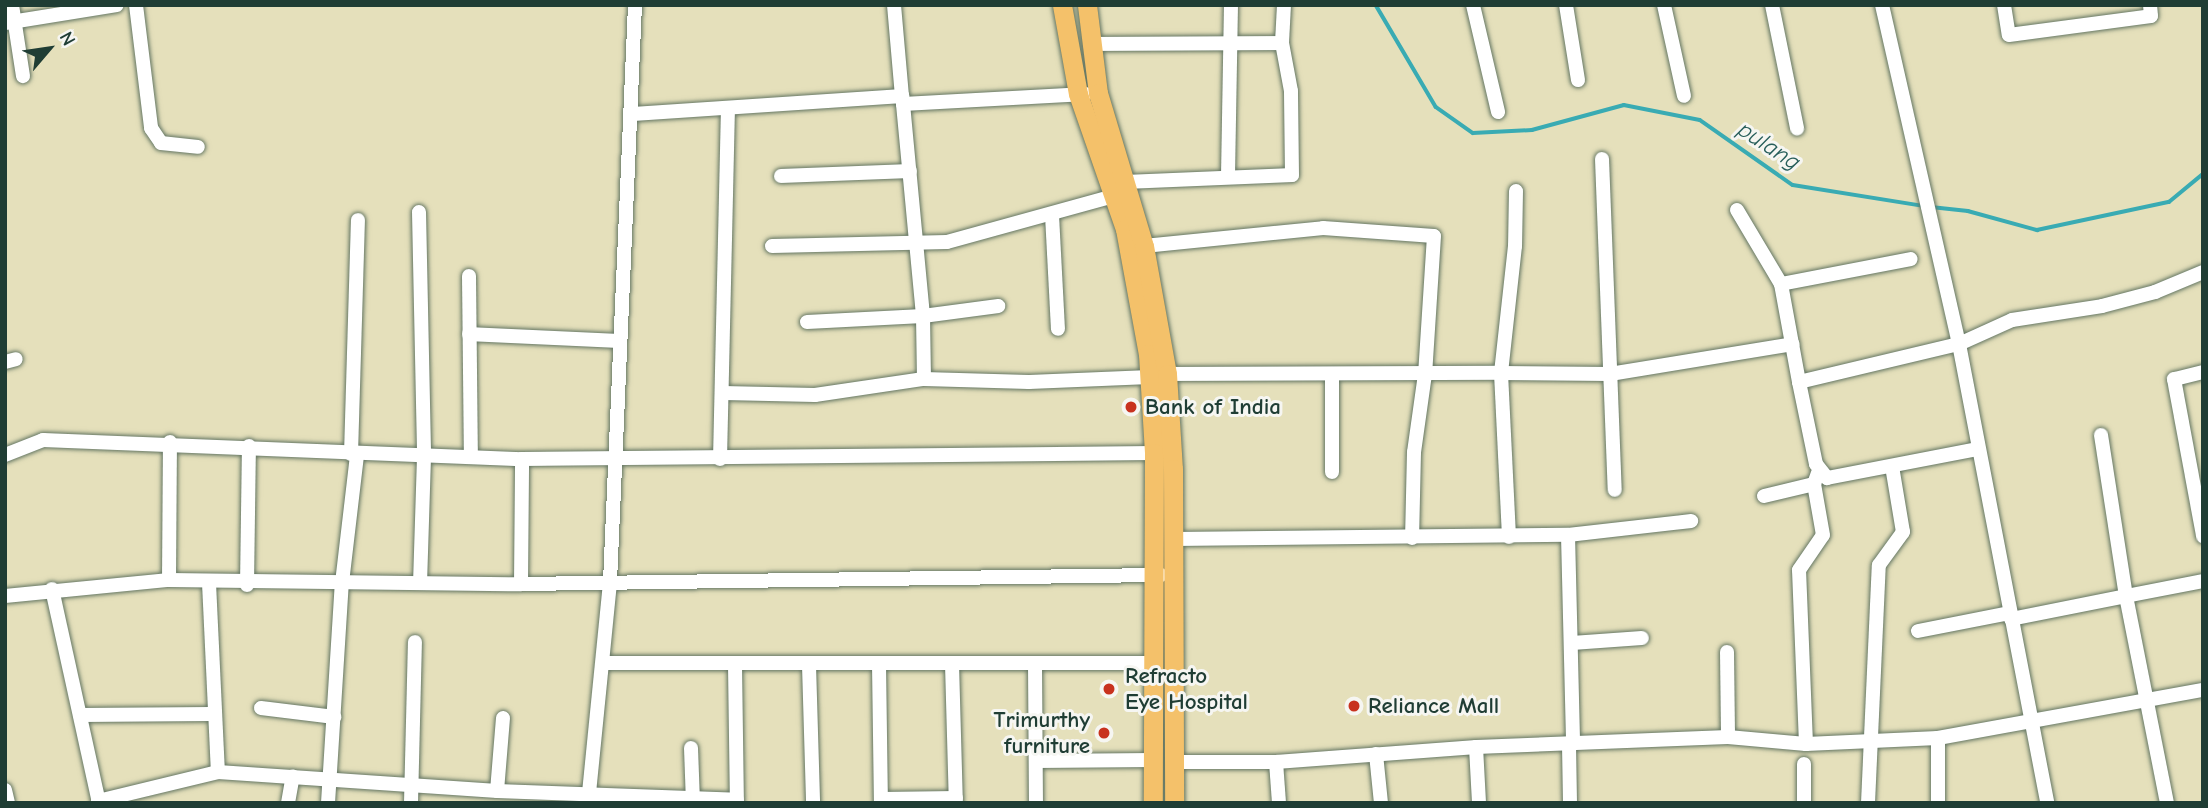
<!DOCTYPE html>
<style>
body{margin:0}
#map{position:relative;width:2208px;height:808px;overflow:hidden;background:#e5e0bb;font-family:"Comic Neue",sans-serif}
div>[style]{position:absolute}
.stream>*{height:3.5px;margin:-1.75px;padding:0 1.75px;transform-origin:1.75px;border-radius:1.75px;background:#39abb3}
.roads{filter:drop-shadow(0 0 2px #647663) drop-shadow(0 0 2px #647663)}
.minor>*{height:14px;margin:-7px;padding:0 7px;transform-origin:7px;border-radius:7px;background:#fff}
.major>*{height:19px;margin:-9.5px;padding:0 9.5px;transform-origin:9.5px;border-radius:9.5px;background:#f4c16a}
.dots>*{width:19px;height:19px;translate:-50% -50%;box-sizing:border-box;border:4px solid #f6f6f2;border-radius:50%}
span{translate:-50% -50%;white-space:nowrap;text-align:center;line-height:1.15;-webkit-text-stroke:6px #f6f6f2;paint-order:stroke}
.poi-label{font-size:23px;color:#1f3d34;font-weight:700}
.left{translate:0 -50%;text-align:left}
.right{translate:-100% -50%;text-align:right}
.water-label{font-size:24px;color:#275e5a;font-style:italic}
.frame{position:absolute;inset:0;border:7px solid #1f3d34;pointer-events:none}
.north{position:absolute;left:14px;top:14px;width:70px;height:70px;-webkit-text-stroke:5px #f6f6f2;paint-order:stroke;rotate:61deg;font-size:19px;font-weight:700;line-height:28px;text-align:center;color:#1f3d34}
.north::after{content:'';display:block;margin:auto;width:24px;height:32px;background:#1f3d34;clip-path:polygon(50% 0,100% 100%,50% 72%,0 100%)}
</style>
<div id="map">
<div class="stream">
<i style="left:1376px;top:5px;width:118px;rotate:59.5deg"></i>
<i style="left:1436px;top:107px;width:45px;rotate:35.1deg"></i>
<i style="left:1473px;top:133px;width:59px;rotate:-2.9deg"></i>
<i style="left:1532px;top:130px;width:95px;rotate:-15.2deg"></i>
<i style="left:1624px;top:105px;width:77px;rotate:11.2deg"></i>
<i style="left:1700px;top:120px;width:113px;rotate:35deg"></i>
<i style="left:1793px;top:185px;width:133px;rotate:9.1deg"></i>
<i style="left:1931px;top:207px;width:37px;rotate:6deg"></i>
<i style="left:1968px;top:211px;width:72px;rotate:15.4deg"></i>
<i style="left:2037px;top:230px;width:135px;rotate:-12deg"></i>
<i style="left:2169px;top:202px;width:44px;rotate:-39.5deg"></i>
</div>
<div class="roads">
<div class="minor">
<i style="left:12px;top:5px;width:72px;rotate:81.2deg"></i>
<i style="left:136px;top:5px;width:124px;rotate:83deg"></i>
<i style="left:151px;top:128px;width:18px;rotate:56deg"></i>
<i style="left:161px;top:143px;width:37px;rotate:6deg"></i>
<i style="left:894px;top:5px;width:91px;rotate:85deg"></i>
<i style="left:1473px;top:5px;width:110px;rotate:76.8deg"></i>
<i style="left:1566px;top:5px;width:76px;rotate:80.9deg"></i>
<i style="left:1664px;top:5px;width:93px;rotate:77.6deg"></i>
<i style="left:1772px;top:5px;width:126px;rotate:78.5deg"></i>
<i style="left:1882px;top:5px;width:348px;rotate:77.2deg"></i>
<i style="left:1959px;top:344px;width:467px;rotate:79.1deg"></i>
<i style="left:2004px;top:5px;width:30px;rotate:81deg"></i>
<i style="left:2009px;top:35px;width:143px;rotate:-7.6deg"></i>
<i style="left:2151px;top:16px;width:11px;rotate:-95deg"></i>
<i style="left:5px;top:23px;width:113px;rotate:-9.1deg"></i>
<i style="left:1090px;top:44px;width:192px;rotate:-0.3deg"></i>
<i style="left:903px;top:104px;width:213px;rotate:84.6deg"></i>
<i style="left:923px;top:316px;width:63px;rotate:89.1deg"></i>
<i style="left:633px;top:114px;width:270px;rotate:-3.8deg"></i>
<i style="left:902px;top:96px;width:8px;rotate:83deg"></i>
<i style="left:903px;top:104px;width:183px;rotate:-3.1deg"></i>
<i style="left:1602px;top:159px;width:331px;rotate:87.8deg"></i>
<i style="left:781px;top:176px;width:129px;rotate:-2.2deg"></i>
<i style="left:1228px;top:176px;width:171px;rotate:-89deg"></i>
<i style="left:1126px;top:182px;width:166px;rotate:-2.4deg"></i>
<i style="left:1292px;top:175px;width:84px;rotate:-90.7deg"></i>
<i style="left:1291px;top:91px;width:49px;rotate:-100.6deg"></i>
<i style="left:1282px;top:43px;width:38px;rotate:-87deg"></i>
<i style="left:1516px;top:191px;width:55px;rotate:91deg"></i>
<i style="left:1515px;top:246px;width:128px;rotate:96.3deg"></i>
<i style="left:1501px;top:373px;width:109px;rotate:0.5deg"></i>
<i style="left:1610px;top:374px;width:185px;rotate:-9.3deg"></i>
<i style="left:1737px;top:210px;width:86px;rotate:59.3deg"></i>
<i style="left:1781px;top:284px;width:132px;rotate:-10.9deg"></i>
<i style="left:419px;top:212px;width:245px;rotate:88.8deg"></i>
<i style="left:424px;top:457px;width:125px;rotate:91.8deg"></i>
<i style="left:1052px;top:215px;width:114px;rotate:87deg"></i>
<i style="left:772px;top:246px;width:175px;rotate:-1.3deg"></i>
<i style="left:947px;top:242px;width:173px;rotate:-15.4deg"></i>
<i style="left:1144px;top:246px;width:180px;rotate:-5.7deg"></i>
<i style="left:1323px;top:228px;width:111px;rotate:4.1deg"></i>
<i style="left:1434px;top:236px;width:138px;rotate:93.7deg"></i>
<i style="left:1425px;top:374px;width:79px;rotate:98deg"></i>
<i style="left:1414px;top:452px;width:86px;rotate:91.3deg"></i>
<i style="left:469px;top:276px;width:180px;rotate:89.4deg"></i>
<i style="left:1781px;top:284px;width:100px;rotate:79.6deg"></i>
<i style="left:1799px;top:382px;width:164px;rotate:-13.4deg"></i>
<i style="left:1959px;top:344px;width:58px;rotate:-24.4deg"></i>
<i style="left:2012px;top:320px;width:91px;rotate:-8.8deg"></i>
<i style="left:2102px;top:306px;width:55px;rotate:-14.8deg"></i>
<i style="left:2155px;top:292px;width:52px;rotate:-22.6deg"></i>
<i style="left:807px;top:322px;width:116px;rotate:-3deg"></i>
<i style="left:923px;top:316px;width:76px;rotate:-7.6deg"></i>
<i style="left:469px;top:334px;width:149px;rotate:2.7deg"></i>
<i style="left:5px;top:362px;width:11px;rotate:-15deg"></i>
<i style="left:2203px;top:372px;width:30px;rotate:166deg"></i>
<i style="left:2174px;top:379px;width:160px;rotate:79.5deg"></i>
<i style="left:1167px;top:374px;width:334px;rotate:-0.2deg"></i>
<i style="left:1501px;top:373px;width:164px;rotate:87.2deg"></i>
<i style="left:1799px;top:382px;width:84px;rotate:78.3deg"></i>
<i style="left:1816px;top:464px;width:18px;rotate:52deg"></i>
<i style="left:1827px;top:478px;width:154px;rotate:-10.9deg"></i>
<i style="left:723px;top:393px;width:92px;rotate:1.2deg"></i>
<i style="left:815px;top:395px;width:110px;rotate:-8.4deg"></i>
<i style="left:924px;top:379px;width:105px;rotate:1.6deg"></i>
<i style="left:1029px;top:382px;width:121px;rotate:-2.4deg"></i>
<i style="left:2101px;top:435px;width:163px;rotate:81.2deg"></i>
<i style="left:2126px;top:596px;width:78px;rotate:-11deg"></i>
<i style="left:351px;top:454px;width:234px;rotate:-88.3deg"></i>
<i style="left:5px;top:455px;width:41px;rotate:-21.5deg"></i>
<i style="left:43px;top:440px;width:479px;rotate:2.3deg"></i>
<i style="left:522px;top:459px;width:632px;rotate:-0.54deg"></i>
<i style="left:720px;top:459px;width:348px;rotate:-88.7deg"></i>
<i style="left:1332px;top:472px;width:98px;rotate:-90deg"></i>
<i style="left:1764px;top:496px;width:51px;rotate:-13.5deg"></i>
<i style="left:1568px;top:535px;width:124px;rotate:-6.5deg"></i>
<i style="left:1174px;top:539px;width:394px;rotate:-0.6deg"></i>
<i style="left:1568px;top:535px;width:209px;rotate:88.6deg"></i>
<i style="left:169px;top:580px;width:138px;rotate:-89.6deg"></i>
<i style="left:209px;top:583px;width:189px;rotate:87.3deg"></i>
<i style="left:521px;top:584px;width:125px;rotate:-89.5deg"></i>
<i style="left:247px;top:585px;width:139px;rotate:-89.2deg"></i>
<i style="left:52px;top:589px;width:219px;rotate:77.6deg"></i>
<i style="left:5px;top:596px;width:165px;rotate:-5.6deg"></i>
<i style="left:169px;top:580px;width:352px;rotate:0.7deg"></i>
<i style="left:521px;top:584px;width:640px;rotate:-0.81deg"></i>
<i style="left:2011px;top:619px;width:117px;rotate:-11.3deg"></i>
<i style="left:2126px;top:596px;width:211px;rotate:78.8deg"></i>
<i style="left:1918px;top:631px;width:94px;rotate:-11.1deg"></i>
<i style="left:1572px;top:643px;width:70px;rotate:-4.1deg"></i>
<i style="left:1727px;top:652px;width:85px;rotate:89.3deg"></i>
<i style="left:604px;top:663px;width:551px"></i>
<i style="left:879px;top:664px;width:139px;rotate:89.2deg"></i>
<i style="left:952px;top:664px;width:139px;rotate:88.4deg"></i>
<i style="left:1035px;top:664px;width:139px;rotate:89.6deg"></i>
<i style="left:735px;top:665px;width:138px;rotate:89.2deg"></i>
<i style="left:809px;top:665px;width:138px;rotate:88.3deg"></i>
<i style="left:261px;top:708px;width:74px;rotate:7deg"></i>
<i style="left:80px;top:715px;width:132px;rotate:-0.4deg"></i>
<i style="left:503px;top:718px;width:73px;rotate:94.7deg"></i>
<i style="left:497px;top:791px;width:240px;rotate:2.1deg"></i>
<i style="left:1938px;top:738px;width:65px;rotate:90deg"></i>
<i style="left:1806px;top:744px;width:174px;rotate:-92.3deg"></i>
<i style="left:1799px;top:570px;width:42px;rotate:-55.6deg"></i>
<i style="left:1823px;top:535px;width:52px;rotate:-100deg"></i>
<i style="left:1814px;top:484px;width:12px;rotate:-70deg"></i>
<i style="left:1569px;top:745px;width:58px;rotate:89deg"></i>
<i style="left:1476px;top:747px;width:56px;rotate:86.9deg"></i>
<i style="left:691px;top:748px;width:55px;rotate:87.9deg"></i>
<i style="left:1376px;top:754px;width:49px;rotate:84.2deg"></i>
<i style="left:1036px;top:761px;width:118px;rotate:-0.5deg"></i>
<i style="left:1174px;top:762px;width:102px"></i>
<i style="left:1276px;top:762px;width:201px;rotate:-4.3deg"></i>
<i style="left:1476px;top:747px;width:252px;rotate:-2.3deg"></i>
<i style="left:1728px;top:737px;width:78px;rotate:5.1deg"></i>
<i style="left:1806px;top:744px;width:132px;rotate:-2.6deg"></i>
<i style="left:1938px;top:738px;width:269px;rotate:-10.3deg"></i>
<i style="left:1276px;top:762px;width:41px;rotate:85.8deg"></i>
<i style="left:1804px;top:764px;width:39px;rotate:90deg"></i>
<i style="left:5px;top:790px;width:13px;rotate:77deg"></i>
<i style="left:881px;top:799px;width:75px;rotate:-0.8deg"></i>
<i style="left:98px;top:801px;width:123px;rotate:-13.6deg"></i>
<i style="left:218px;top:772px;width:280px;rotate:3.9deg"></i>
<i style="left:288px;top:803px;width:27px;rotate:-80deg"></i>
<i style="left:328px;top:803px;width:220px;rotate:-86.4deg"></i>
<i style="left:342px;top:583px;width:129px;rotate:-83.3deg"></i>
<i style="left:411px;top:803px;width:161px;rotate:-88.6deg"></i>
<i style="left:588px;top:803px;width:222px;rotate:-84.3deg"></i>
<i style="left:610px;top:582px;width:578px;rotate:-87.52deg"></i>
<i style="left:1868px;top:803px;width:238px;rotate:-87.4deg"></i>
<i style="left:1879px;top:565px;width:41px;rotate:-54deg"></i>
<i style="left:1903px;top:532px;width:67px;rotate:-99.5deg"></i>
</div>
<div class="major">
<i style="left:1062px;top:5px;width:90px;rotate:79.8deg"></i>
<i style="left:1078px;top:94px;width:143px;rotate:70.8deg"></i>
<i style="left:1125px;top:229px;width:127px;rotate:79.6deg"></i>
<i style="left:1148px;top:354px;width:99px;rotate:86.5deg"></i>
<i style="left:1154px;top:453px;width:350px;rotate:90.2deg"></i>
<i style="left:1087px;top:5px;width:89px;rotate:82.9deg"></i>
<i style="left:1098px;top:93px;width:160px;rotate:73.3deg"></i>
<i style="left:1144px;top:246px;width:130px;rotate:79.8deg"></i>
<i style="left:1167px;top:374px;width:95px;rotate:86.4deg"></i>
<i style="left:1173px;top:469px;width:334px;rotate:89.8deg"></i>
</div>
</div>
<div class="dots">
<i style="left:1131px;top:407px;background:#c8321e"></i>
<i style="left:1109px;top:689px;background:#c8321e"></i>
<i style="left:1354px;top:706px;background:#c8321e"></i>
<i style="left:1104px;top:733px;background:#c8321e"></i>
</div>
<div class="poi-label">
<span class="left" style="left:1145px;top:407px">Bank of India</span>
<span class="left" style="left:1125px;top:689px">Refracto<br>Eye Hospital</span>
<span class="left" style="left:1368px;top:706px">Reliance Mall</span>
<span class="right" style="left:1090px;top:733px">Trimurthy<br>furniture</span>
</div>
<div class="water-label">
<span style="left:1769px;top:146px;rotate:33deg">pulang</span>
</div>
<div class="frame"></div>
<div class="north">N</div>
</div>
